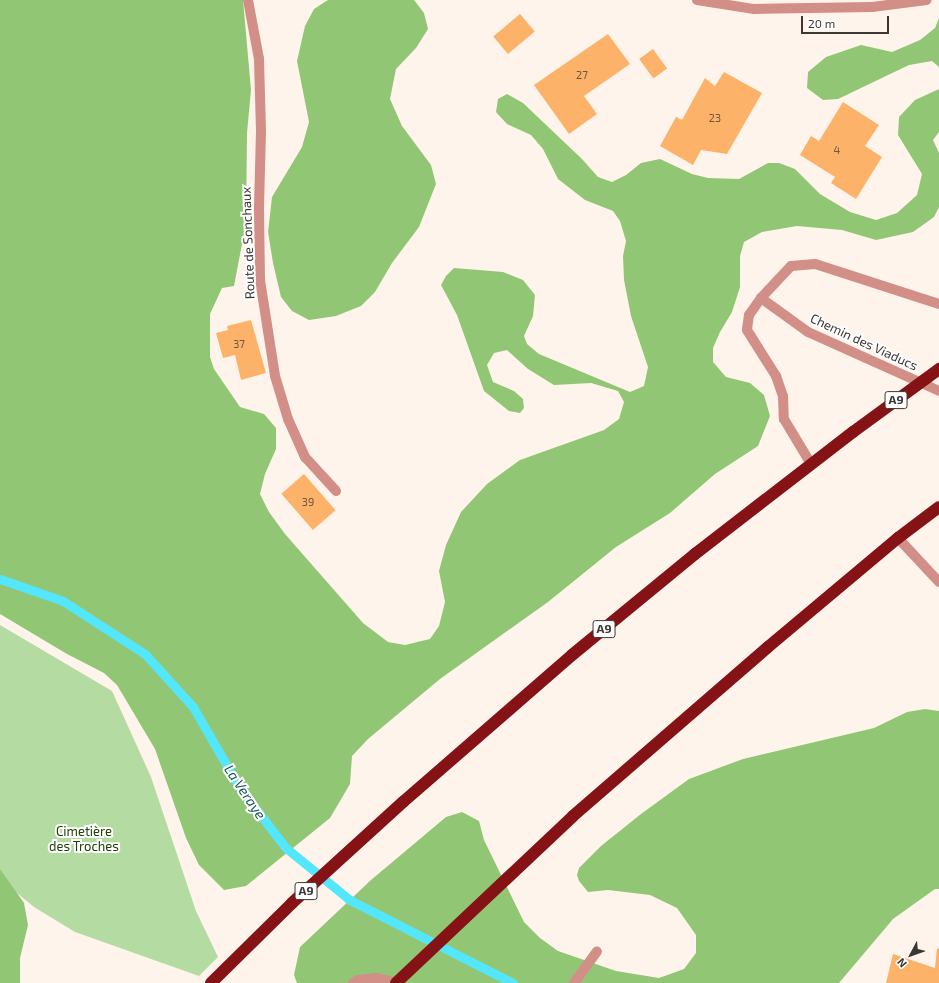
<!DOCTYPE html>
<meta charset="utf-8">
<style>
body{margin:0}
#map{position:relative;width:939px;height:983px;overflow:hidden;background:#fff4eb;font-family:"Exo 2",sans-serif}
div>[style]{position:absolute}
.green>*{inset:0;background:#b4dba1}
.forest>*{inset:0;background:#91c774}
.stream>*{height:9px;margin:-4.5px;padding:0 4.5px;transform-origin:4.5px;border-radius:4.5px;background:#54e7fb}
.building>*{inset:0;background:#fdb269;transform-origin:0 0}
.minor>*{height:10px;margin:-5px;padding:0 5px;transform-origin:5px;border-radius:5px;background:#d28f87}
.highway>*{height:12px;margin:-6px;padding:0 6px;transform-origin:6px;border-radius:6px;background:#851215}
.highway-bridge>*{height:12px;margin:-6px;padding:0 6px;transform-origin:6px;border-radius:6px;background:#851215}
span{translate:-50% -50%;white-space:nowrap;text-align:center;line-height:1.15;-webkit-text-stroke:4px #fff;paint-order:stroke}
.number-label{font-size:11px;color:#6c5640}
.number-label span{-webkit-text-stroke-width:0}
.shield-label span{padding:1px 3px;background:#fff;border:1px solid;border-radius:3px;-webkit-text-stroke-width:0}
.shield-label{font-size:12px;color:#3b3733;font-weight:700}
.street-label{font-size:13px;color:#3b3733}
.park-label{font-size:13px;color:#1e4004}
.water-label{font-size:14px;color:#12525a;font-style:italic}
.north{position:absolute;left:891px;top:935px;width:40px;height:40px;-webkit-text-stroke:3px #fff;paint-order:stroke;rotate:229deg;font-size:11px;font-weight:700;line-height:16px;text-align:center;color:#3b3733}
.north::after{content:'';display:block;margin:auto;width:14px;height:18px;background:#3b3733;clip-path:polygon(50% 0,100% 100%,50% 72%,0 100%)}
.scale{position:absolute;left:801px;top:16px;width:88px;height:18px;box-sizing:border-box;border:2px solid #3b3733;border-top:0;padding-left:5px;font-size:12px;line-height:14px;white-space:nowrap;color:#3b3733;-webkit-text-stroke:3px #fff;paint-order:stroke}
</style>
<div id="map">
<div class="green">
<i style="clip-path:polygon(0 625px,112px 691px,151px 777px,196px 911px,218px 957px,199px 976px,75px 932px,34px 907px,0 879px)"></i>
</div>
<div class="forest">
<i style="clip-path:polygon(0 0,243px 0,251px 90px,247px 133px,246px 223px,234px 286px,222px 288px,210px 314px,210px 357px,214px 369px,240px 407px,264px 414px,276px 428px,276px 449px,265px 474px,260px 494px,269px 512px,285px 534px,363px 623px,388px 642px,405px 645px,430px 639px,439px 626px,445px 602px,439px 571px,446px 545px,461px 512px,487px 484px,520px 460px,604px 430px,619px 419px,624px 402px,618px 391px,591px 383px,554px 385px,528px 369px,507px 350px,494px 353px,487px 365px,493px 382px,514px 391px,523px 399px,524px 408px,520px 413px,509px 411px,484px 391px,457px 315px,441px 285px,446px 276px,454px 268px,503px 272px,523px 280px,535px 295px,533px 316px,524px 336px,527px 344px,539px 354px,630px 392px,644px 386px,648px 367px,631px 316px,624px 280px,623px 256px,626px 241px,620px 221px,613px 211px,585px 200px,558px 179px,543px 149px,531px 135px,507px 124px,496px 112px,498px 99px,507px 94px,523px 103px,582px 159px,598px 177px,612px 182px,626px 175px,641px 163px,660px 159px,692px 174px,708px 178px,739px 179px,768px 163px,779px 163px,795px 169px,820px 194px,850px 212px,876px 220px,897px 213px,917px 195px,922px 174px,898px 135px,899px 117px,915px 100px,939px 89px,939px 132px,933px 140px,939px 153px,939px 207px,934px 217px,913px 232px,876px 240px,842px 230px,797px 226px,762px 232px,744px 242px,740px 256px,740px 287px,732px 312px,720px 332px,713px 348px,713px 362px,726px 377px,750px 383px,764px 395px,770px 416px,758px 446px,715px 474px,670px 513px,616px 547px,548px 602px,440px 679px,368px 739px,352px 756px,350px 784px,330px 818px,246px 886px,224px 890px,199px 865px,186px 838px,155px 749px,117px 685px,104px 673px,67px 654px,0 614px)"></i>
<i style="clip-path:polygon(328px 0,414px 0,424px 13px,428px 29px,416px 48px,396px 69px,390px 99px,402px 126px,431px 165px,436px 184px,419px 227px,392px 263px,375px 292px,361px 306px,336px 316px,309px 320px,292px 311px,281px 297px,273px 263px,268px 232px,272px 197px,302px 147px,309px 122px,297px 61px,305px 26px,314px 9px)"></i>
<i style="clip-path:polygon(939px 18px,939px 67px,932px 61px,909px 65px,838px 99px,823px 100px,807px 88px,808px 72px,826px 57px,861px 45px,892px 52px,920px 40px,935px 28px)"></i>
<i style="clip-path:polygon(925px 709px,939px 711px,939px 889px,935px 889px,893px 919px,839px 983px,297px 983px,294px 975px,300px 947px,371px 880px,446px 817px,462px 812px,479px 821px,484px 840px,524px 922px,540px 938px,558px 951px,616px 971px,659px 978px,684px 969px,696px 953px,696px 935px,677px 908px,650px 895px,608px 890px,588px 892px,579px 881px,577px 875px,579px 868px,601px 846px,641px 814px,689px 779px,743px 759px,874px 728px,907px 712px)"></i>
<i style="clip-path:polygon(0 869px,24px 903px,28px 925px,20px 958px,20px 983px,0 983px)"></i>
</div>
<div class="stream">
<i style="left:0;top:579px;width:67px;rotate:19.2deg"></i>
<i style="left:63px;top:601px;width:98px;rotate:32.9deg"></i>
<i style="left:145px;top:654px;width:72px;rotate:47.8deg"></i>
<i style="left:193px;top:707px;width:96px;rotate:60deg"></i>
<i style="left:241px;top:790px;width:73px;rotate:52.2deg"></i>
<i style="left:286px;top:848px;width:82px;rotate:39.1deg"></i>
<i style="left:350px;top:900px;width:183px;rotate:27deg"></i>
</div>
<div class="building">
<i style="left:520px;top:14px;width:23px;height:35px;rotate:50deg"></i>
<i style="clip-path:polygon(608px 34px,630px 64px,584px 96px,597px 114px,569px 134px,534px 85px)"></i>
<i style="left:653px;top:49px;width:24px;height:17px;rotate:54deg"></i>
<i style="clip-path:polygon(724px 72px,762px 93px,727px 154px,701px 150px,693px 165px,660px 146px,676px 117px,682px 120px,705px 78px,715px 86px)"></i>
<i style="clip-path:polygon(843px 102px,879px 125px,865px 146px,882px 157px,856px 199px,831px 183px,835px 177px,800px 155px,811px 136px,819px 141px)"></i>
<i style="clip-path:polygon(251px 320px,266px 373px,241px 380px,235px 355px,223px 358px,216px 333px,228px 330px,227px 326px)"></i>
<i style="left:304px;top:474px;width:48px;height:30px;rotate:49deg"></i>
<i style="clip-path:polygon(937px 948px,939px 949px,939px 983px,886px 983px,893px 954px,935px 968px)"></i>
</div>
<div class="minor">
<i style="left:248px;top:0;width:60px;rotate:79.4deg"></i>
<i style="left:259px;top:59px;width:72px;rotate:88.4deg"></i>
<i style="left:261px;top:131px;width:78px;rotate:91.5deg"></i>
<i style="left:259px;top:209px;width:71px;rotate:89.2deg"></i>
<i style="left:260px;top:280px;width:97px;rotate:81.1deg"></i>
<i style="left:275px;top:376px;width:45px;rotate:73.2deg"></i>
<i style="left:288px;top:419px;width:42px;rotate:65.9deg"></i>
<i style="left:305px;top:457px;width:46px;rotate:47.6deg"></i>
<i style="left:697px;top:0;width:58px;rotate:9deg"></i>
<i style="left:754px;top:9px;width:118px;rotate:-1deg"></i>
<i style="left:872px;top:7px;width:55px;rotate:-7.3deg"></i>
<i style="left:761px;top:298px;width:21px;rotate:125deg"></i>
<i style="left:749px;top:315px;width:15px;rotate:98deg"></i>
<i style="left:747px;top:330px;width:54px;rotate:57.8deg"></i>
<i style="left:776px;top:376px;width:21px;rotate:71deg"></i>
<i style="left:783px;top:396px;width:23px;rotate:88deg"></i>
<i style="left:784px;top:419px;width:52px;rotate:59deg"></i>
<i style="left:939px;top:304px;width:130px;rotate:-162.1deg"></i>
<i style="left:815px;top:264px;width:24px;rotate:175deg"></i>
<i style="left:791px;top:266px;width:44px;rotate:133.2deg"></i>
<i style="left:761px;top:298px;width:58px;rotate:35.9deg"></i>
<i style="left:808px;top:332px;width:144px;rotate:24.2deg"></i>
<i style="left:898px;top:538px;width:60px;rotate:47deg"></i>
<i style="left:353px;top:983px;width:6px;rotate:-31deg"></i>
<i style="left:358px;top:980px;width:19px;rotate:-6deg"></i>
<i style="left:377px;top:978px;width:22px;rotate:13deg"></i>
<i style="left:574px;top:983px;width:39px;rotate:-54deg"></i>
</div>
<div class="highway">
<i style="left:573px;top:816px;width:258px;rotate:-40.9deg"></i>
<i style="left:768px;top:647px;width:170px;rotate:-40deg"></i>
<i style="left:898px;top:538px;width:51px;rotate:-37.1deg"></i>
<i style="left:211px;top:983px;width:114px;rotate:-44.6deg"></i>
<i style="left:292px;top:903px;width:150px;rotate:-42.3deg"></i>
<i style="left:403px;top:802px;width:224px;rotate:-41deg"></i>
<i style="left:572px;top:655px;width:159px;rotate:-39.4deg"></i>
<i style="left:695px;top:554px;width:200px;rotate:-37.7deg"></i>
</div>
<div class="highway-bridge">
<i style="left:853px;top:432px;width:107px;rotate:-36.2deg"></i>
<i style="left:396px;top:983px;width:243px;rotate:-43.3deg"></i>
</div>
<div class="number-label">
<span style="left:582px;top:75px">27</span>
<span style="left:715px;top:118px">23</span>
<span style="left:837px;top:150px">4</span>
<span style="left:239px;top:344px">37</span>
<span style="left:308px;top:502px">39</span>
</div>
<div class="shield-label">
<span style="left:896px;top:400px">A9</span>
<span style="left:604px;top:629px">A9</span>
<span style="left:306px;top:891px">A9</span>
</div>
<div class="street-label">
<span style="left:248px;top:243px;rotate:-92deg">Route de Sonchaux</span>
<span style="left:864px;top:342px;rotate:25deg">Chemin des Viaducs</span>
</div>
<div class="park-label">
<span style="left:84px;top:839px">Cimetière<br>des Troches</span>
</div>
<div class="water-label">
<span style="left:245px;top:792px;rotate:56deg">La Veraye</span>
</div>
<div class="north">N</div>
<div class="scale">20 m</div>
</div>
